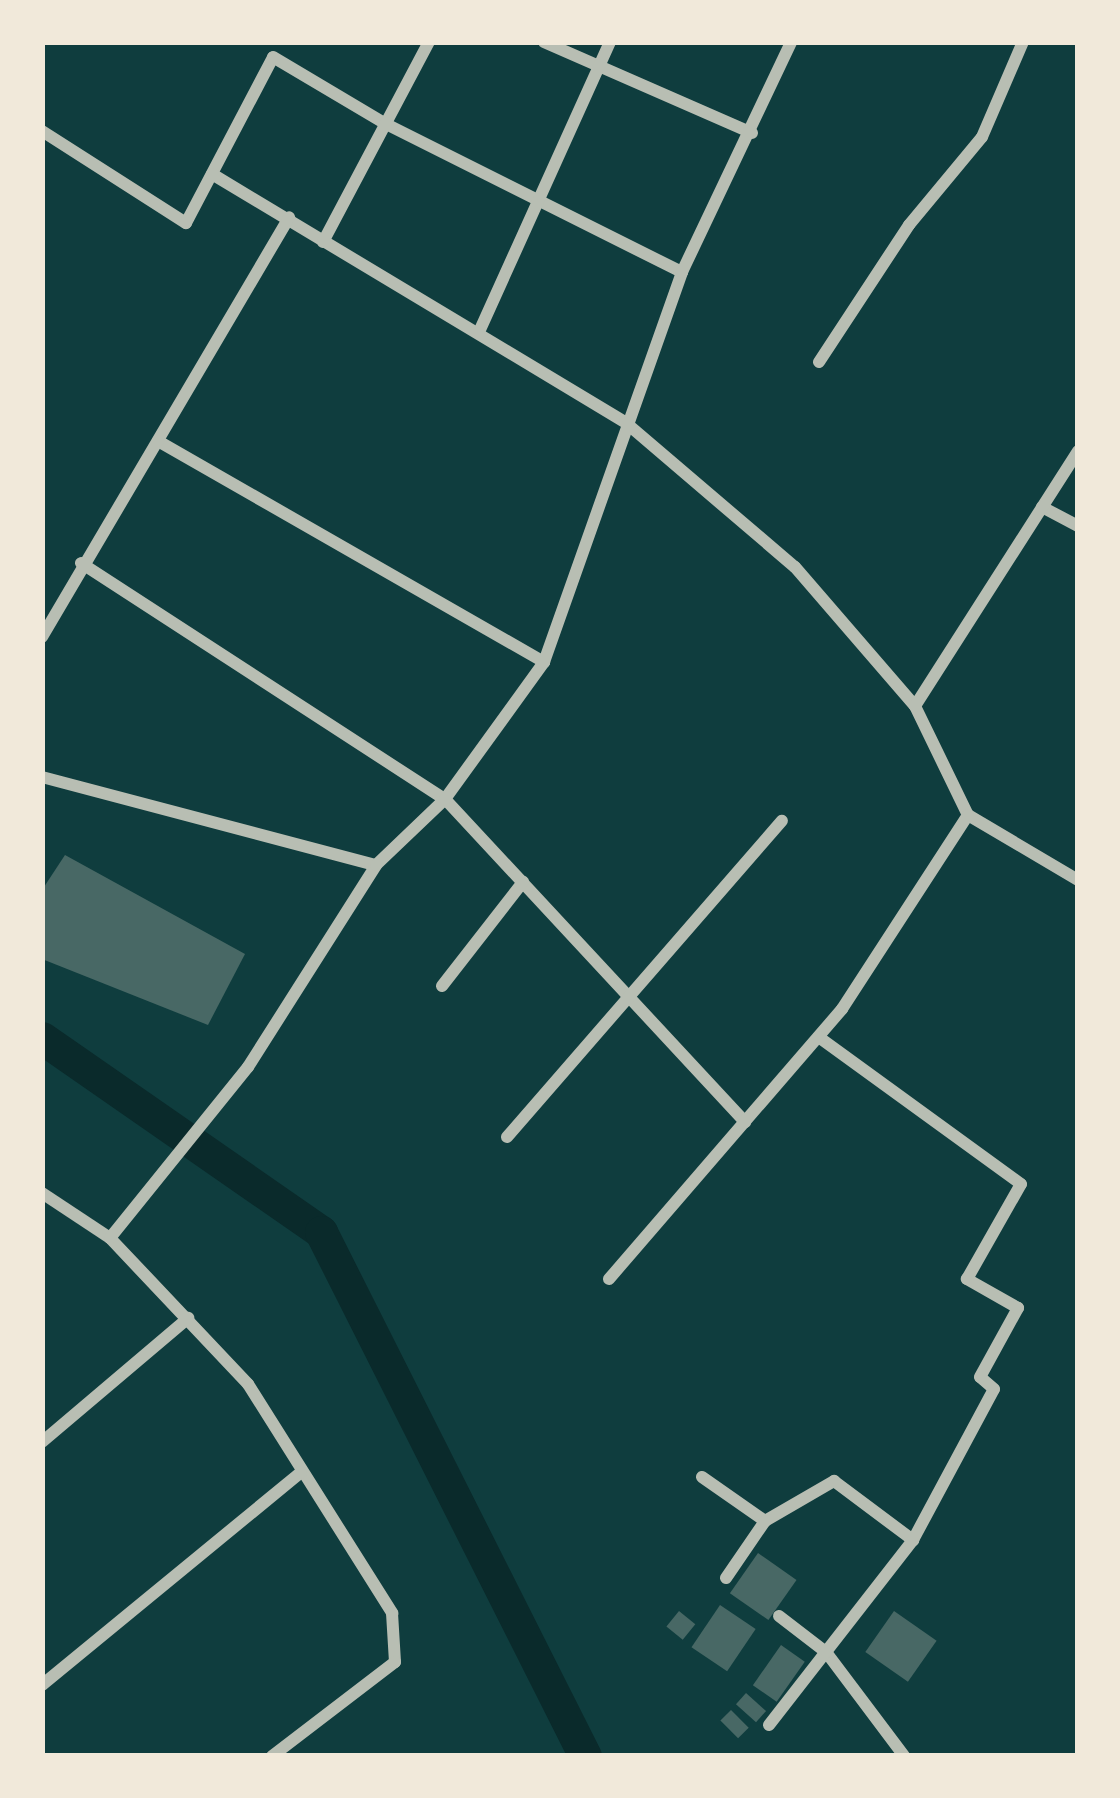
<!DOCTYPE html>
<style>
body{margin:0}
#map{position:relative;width:1120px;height:1798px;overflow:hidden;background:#0f3d3e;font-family:Quicksand,sans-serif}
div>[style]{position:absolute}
.canal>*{height:33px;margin:-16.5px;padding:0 16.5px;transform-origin:16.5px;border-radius:16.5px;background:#0a2a2b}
.building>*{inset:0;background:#486865;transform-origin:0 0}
.minor>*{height:12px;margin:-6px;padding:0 6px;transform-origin:6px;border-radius:6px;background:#b8beb3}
span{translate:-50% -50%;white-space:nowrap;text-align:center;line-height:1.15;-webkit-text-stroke:10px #f1e9da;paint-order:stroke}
.frame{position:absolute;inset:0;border:45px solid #f1e9da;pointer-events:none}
</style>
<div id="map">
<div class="canal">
<i style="left:42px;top:1038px;width:340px;rotate:34.8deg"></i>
<i style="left:321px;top:1232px;width:587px;rotate:63.26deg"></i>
</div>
<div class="building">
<i style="clip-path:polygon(65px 855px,245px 954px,208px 1025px,42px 959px,42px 890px)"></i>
<i style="left:758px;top:1553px;width:47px;height:49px;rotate:35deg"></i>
<i style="left:720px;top:1605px;width:43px;height:51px;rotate:34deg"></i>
<i style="left:679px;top:1611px;width:21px;height:20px;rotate:39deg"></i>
<i style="left:894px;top:1611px;width:52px;height:50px;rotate:35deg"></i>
<i style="left:781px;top:1645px;width:29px;height:49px;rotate:35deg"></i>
<i style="left:746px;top:1693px;width:27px;height:15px;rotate:42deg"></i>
<i style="left:731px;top:1710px;width:25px;height:15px;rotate:45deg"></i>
</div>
<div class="minor">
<i style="left:544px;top:42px;width:227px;rotate:23.6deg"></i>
<i style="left:42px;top:131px;width:171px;rotate:32.6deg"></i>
<i style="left:186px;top:223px;width:187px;rotate:-62.3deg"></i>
<i style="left:273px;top:57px;width:131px;rotate:30.7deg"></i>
<i style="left:386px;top:124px;width:331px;rotate:26.6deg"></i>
<i style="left:212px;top:174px;width:482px;rotate:31deg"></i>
<i style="left:625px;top:422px;width:223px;rotate:40.5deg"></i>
<i style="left:795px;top:567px;width:184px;rotate:49.2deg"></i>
<i style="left:915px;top:706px;width:121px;rotate:64.1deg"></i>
<i style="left:968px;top:815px;width:128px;rotate:30.6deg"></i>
<i style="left:323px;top:242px;width:226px;rotate:-62.1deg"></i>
<i style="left:479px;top:332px;width:318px;rotate:-65.7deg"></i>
<i style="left:819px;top:362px;width:164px;rotate:-56.7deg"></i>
<i style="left:909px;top:225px;width:114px;rotate:-50.3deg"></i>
<i style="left:982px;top:137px;width:103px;rotate:-66.7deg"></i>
<i style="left:158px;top:441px;width:445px;rotate:29.8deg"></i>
<i style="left:1042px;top:507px;width:41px;rotate:27.8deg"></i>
<i style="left:81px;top:563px;width:434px;rotate:33deg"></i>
<i style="left:445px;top:799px;width:441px;rotate:47.1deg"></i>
<i style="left:42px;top:637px;width:487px;rotate:-59.5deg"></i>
<i style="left:915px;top:706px;width:303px;rotate:-57.4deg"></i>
<i style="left:42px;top:777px;width:345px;rotate:14.8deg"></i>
<i style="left:442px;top:986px;width:132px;rotate:-52.1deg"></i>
<i style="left:507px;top:1137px;width:419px;rotate:-49deg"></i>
<i style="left:42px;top:1193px;width:82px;rotate:33.5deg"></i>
<i style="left:110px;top:1238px;width:201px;rotate:46.6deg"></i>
<i style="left:248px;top:1384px;width:271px;rotate:57.8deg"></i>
<i style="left:392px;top:1613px;width:49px;rotate:86.5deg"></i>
<i style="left:395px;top:1662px;width:155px;rotate:142.6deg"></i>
<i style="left:110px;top:1238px;width:220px;rotate:-51.1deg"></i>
<i style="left:248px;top:1067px;width:239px;rotate:-57.6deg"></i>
<i style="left:376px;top:865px;width:95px;rotate:-43.7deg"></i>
<i style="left:445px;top:799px;width:169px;rotate:-54.1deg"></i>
<i style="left:544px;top:662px;width:414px;rotate:-70.5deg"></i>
<i style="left:682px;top:272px;width:255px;rotate:-64.6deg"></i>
<i style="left:609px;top:1279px;width:357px;rotate:-49.2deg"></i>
<i style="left:842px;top:1009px;width:231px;rotate:-57deg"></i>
<i style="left:42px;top:1442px;width:192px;rotate:-40.3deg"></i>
<i style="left:702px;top:1477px;width:77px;rotate:34.9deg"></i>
<i style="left:726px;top:1578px;width:69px;rotate:-55.6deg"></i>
<i style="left:765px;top:1521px;width:80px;rotate:-30.1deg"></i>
<i style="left:834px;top:1481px;width:99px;rotate:36.8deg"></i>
<i style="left:779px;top:1616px;width:59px;rotate:37.5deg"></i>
<i style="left:826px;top:1652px;width:130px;rotate:53.1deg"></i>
<i style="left:42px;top:1685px;width:335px;rotate:-39.4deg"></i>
<i style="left:769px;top:1725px;width:234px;rotate:-52.1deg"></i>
<i style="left:913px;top:1540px;width:171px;rotate:-61.8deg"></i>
<i style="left:994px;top:1389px;width:18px;rotate:-139deg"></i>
<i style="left:980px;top:1377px;width:79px;rotate:-61.2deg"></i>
<i style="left:1018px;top:1308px;width:59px;rotate:-150.4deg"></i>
<i style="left:967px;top:1279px;width:109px;rotate:-60.4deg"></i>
<i style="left:1021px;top:1184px;width:250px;rotate:-144deg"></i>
</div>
<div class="frame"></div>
</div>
